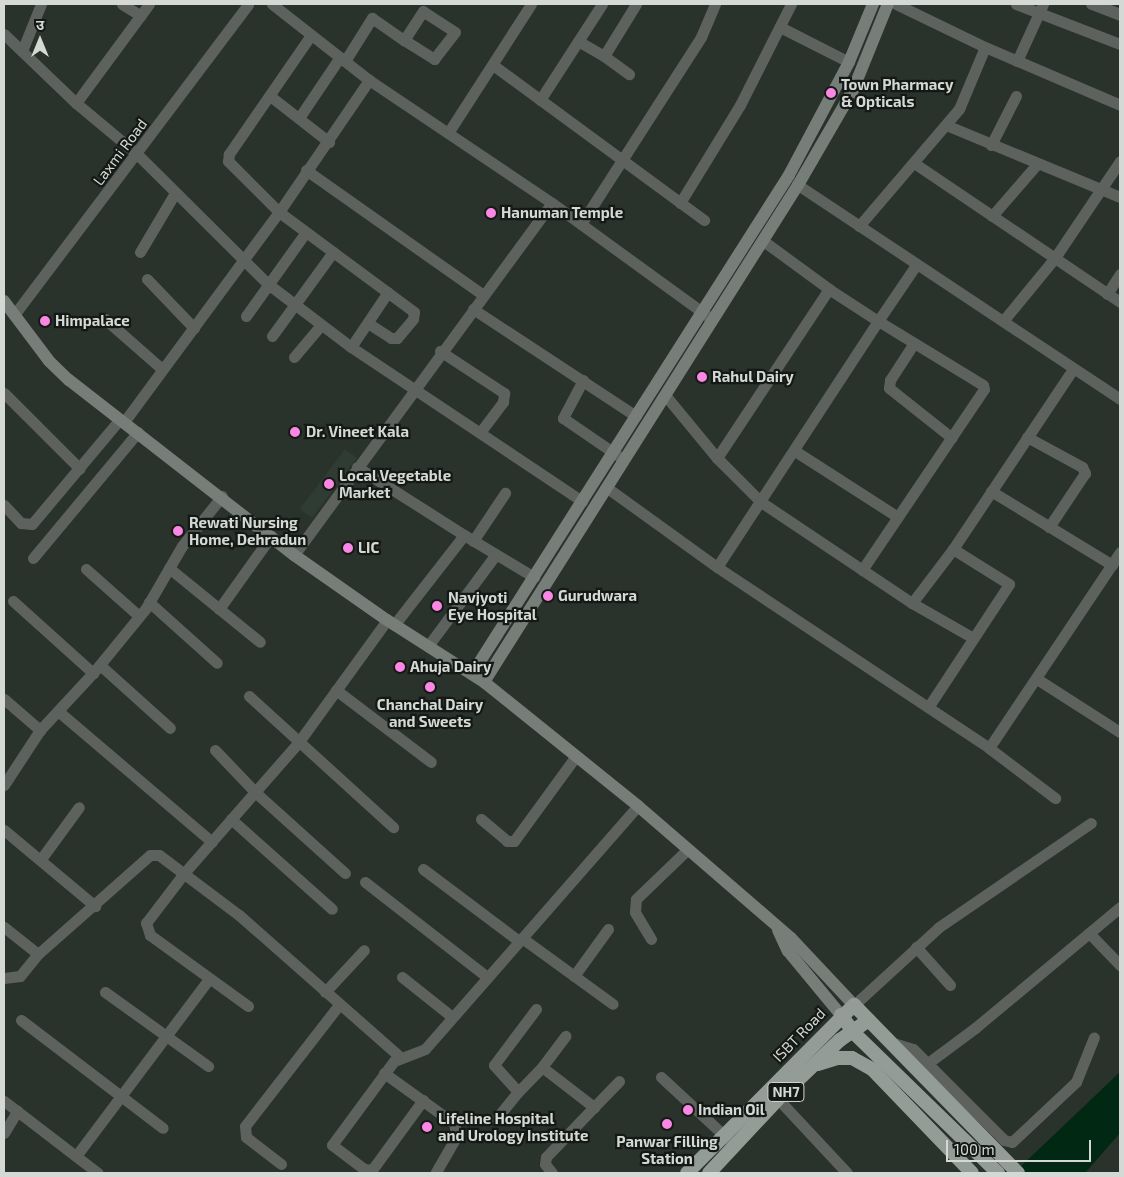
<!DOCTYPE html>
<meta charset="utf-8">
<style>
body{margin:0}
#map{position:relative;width:1124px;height:1177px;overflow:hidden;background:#2a322c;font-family:"Exo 2","Noto Sans Devanagari",sans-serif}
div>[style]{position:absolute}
.built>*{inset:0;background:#2e3c33;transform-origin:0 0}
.water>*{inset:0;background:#002812}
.minor>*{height:11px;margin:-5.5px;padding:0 5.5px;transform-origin:5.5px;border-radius:5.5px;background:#5e625f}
.tertiary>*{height:12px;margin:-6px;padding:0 6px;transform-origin:6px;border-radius:6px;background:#5e625f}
.secondary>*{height:12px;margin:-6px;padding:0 6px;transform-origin:6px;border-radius:6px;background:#777d79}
.trunk>*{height:14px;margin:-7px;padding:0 7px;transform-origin:7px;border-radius:7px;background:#939c96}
.dots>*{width:14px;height:14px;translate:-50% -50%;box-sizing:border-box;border:2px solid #151916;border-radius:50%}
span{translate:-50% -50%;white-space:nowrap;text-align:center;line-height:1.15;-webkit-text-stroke:4.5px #151916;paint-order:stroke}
.shield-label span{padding:1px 4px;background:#151916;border:1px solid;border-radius:4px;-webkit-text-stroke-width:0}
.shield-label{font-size:14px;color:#d4d9d5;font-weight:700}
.poi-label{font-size:15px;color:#d4d9d5;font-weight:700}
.left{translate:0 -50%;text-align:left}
.street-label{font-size:15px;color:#d4d9d5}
.frame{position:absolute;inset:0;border:5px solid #d4d9d5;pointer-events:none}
.north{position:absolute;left:15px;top:15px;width:50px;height:50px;-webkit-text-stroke:4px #151916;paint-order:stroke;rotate:0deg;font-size:14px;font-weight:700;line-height:20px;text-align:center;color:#d4d9d5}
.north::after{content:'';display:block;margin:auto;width:18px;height:22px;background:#d4d9d5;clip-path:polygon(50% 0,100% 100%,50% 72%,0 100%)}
.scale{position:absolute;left:946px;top:1140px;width:145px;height:22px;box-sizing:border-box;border:2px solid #d4d9d5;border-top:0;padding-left:6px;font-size:15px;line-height:18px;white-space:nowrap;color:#d4d9d5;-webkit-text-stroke:4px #151916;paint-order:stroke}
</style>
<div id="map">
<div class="built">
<i style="left:345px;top:449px;width:15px;height:75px;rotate:37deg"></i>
</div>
<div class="water">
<i style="clip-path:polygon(1120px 1072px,1120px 1133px,1085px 1173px,1014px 1173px)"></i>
</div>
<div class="minor">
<i style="left:122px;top:4px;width:22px;rotate:32deg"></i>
<i style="left:272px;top:4px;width:123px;rotate:38.1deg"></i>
<i style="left:369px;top:80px;width:220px;rotate:33.9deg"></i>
<i style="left:552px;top:203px;width:194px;rotate:36deg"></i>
<i style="left:896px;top:4px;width:99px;rotate:25.8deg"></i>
<i style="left:985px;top:47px;width:147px;rotate:23.2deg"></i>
<i style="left:1016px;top:4px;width:111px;rotate:21deg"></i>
<i style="left:780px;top:27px;width:77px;rotate:26.9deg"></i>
<i style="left:4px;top:34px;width:100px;rotate:43.8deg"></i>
<i style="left:76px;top:103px;width:80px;rotate:39.9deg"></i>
<i style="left:137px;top:154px;width:185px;rotate:44.8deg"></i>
<i style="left:268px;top:284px;width:104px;rotate:37.2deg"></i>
<i style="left:351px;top:347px;width:278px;rotate:33.7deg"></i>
<i style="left:311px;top:35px;width:145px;rotate:124.6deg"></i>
<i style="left:229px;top:154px;width:7px;rotate:98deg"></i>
<i style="left:228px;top:161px;width:72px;rotate:45deg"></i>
<i style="left:279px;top:212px;width:168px;rotate:36.5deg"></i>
<i style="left:414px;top:312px;width:7px;rotate:98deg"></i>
<i style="left:413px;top:319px;width:25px;rotate:130deg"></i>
<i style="left:397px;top:338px;width:6px;rotate:180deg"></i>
<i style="left:391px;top:338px;width:27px;rotate:-147deg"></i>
<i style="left:578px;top:41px;width:30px;rotate:30deg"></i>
<i style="left:604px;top:56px;width:61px;rotate:-58.4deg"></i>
<i style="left:22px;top:51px;width:51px;rotate:-68deg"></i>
<i style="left:604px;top:56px;width:31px;rotate:36deg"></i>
<i style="left:345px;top:61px;width:51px;rotate:-57.9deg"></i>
<i style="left:372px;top:18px;width:39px;rotate:35deg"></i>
<i style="left:404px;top:40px;width:36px;rotate:32deg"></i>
<i style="left:434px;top:59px;width:34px;rotate:-52deg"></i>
<i style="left:455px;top:32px;width:38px;rotate:-147deg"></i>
<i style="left:423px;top:11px;width:35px;rotate:123deg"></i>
<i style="left:1017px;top:61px;width:63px;rotate:-65.5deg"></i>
<i style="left:493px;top:65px;width:262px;rotate:36.3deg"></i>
<i style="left:270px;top:96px;width:75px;rotate:37.9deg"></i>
<i style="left:540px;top:100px;width:114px;rotate:-57.1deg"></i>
<i style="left:76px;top:103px;width:123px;rotate:-53.6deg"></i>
<i style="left:299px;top:118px;width:73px;rotate:-56.1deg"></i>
<i style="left:946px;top:125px;width:188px;rotate:22.5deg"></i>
<i style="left:448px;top:133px;width:153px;rotate:-57.2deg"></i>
<i style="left:991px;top:145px;width:55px;rotate:-63deg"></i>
<i style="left:914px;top:163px;width:249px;rotate:34deg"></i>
<i style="left:306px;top:170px;width:217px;rotate:35.2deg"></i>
<i style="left:798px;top:185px;width:387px;rotate:33.6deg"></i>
<i style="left:680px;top:203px;width:115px;rotate:-58.5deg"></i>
<i style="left:740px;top:105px;width:113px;rotate:-63.2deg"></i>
<i style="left:992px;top:216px;width:69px;rotate:-49.1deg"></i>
<i style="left:581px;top:224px;width:222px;rotate:-57.3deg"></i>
<i style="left:701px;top:37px;width:36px;rotate:-67deg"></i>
<i style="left:859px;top:226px;width:154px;rotate:-49.5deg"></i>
<i style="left:959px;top:109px;width:67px;rotate:-67.2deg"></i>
<i style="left:140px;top:252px;width:69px;rotate:-59.3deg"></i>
<i style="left:147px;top:279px;width:68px;rotate:46.2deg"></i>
<i style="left:1107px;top:294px;width:24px;rotate:-57deg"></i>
<i style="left:473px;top:309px;width:195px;rotate:33.3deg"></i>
<i style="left:14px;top:315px;width:389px;rotate:-53deg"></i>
<i style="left:246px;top:316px;width:103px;rotate:-54.5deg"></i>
<i style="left:105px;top:319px;width:76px;rotate:41.3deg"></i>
<i style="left:1003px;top:321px;width:80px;rotate:-50.6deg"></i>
<i style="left:1054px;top:259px;width:118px;rotate:-56deg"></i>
<i style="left:272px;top:336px;width:104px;rotate:-54deg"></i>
<i style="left:914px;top:343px;width:44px;rotate:123deg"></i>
<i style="left:890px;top:380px;width:8px;rotate:97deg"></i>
<i style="left:889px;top:388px;width:80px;rotate:38.4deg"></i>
<i style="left:351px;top:347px;width:66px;rotate:-56.1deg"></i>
<i style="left:440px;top:351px;width:77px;rotate:33.3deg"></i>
<i style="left:504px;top:393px;width:9px;rotate:96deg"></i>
<i style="left:503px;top:402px;width:36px;rotate:127deg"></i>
<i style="left:294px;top:357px;width:42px;rotate:-49.8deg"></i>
<i style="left:583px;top:380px;width:43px;rotate:117.8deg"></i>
<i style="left:563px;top:418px;width:69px;rotate:34.4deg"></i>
<i style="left:4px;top:393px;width:107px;rotate:45deg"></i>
<i style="left:665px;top:395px;width:82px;rotate:50.5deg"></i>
<i style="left:717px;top:458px;width:62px;rotate:45deg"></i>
<i style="left:761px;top:502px;width:182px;rotate:33.8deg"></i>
<i style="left:912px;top:603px;width:70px;rotate:29.8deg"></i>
<i style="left:124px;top:422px;width:261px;rotate:-53.6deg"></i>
<i style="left:279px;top:212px;width:160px;rotate:-55.7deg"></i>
<i style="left:1027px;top:437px;width:63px;rotate:28.6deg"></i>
<i style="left:1082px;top:467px;width:7px;rotate:63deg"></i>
<i style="left:1085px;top:473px;width:65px;rotate:123.7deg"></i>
<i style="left:795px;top:451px;width:122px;rotate:32.7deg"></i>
<i style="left:717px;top:458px;width:203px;rotate:-56.5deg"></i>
<i style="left:829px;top:289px;width:83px;rotate:-143.8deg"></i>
<i style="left:357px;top:467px;width:127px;rotate:32.4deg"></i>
<i style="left:606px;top:487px;width:137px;rotate:35.8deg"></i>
<i style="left:717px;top:567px;width:327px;rotate:33.6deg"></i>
<i style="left:989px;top:748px;width:236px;rotate:-56.2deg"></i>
<i style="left:991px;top:491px;width:142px;rotate:31.4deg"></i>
<i style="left:4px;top:505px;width:25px;rotate:47deg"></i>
<i style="left:21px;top:523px;width:11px;rotate:5deg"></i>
<i style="left:32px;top:524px;width:137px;rotate:-50deg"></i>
<i style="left:473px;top:541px;width:58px;rotate:-56.3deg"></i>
<i style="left:294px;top:555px;width:436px;rotate:-53.8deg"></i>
<i style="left:33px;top:558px;width:164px;rotate:-50.2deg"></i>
<i style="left:717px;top:567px;width:294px;rotate:-56.8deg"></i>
<i style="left:878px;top:321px;width:59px;rotate:-146.9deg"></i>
<i style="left:169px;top:568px;width:117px;rotate:39.1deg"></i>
<i style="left:86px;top:569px;width:71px;rotate:41.6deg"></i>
<i style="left:862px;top:570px;width:218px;rotate:-56deg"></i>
<i style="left:984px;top:389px;width:4px;rotate:-104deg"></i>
<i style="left:983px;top:385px;width:123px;rotate:-148.6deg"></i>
<i style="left:878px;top:321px;width:68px;rotate:-55.8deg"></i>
<i style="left:13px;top:601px;width:108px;rotate:42deg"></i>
<i style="left:149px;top:602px;width:91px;rotate:41.9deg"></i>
<i style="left:912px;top:603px;width:68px;rotate:-52.8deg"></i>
<i style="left:953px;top:549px;width:216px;rotate:-56.3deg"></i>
<i style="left:219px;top:609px;width:90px;rotate:-54.5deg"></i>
<i style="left:394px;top:625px;width:114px;rotate:-52.1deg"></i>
<i style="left:464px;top:535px;width:82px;rotate:31deg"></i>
<i style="left:428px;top:646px;width:114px;rotate:-53.5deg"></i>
<i style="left:100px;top:665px;width:94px;rotate:42deg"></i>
<i style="left:1037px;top:679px;width:98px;rotate:32.6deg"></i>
<i style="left:336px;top:690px;width:119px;rotate:37.2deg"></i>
<i style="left:249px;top:696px;width:195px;rotate:42.3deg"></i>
<i style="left:4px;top:699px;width:48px;rotate:40.7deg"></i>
<i style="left:929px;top:706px;width:146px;rotate:-56.7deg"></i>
<i style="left:1009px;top:584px;width:66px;rotate:-148deg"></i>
<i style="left:58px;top:711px;width:202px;rotate:40.4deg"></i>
<i style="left:989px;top:748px;width:83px;rotate:37.1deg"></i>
<i style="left:215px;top:750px;width:58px;rotate:46.4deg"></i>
<i style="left:255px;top:792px;width:121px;rotate:42deg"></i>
<i style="left:4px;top:785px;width:66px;rotate:-56.8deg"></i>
<i style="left:40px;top:730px;width:78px;rotate:-47.1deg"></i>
<i style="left:93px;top:673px;width:84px;rotate:-50.8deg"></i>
<i style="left:146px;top:608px;width:72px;rotate:-59.9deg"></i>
<i style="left:182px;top:546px;width:64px;rotate:-51.3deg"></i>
<i style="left:231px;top:819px;width:135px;rotate:41.7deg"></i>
<i style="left:481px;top:819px;width:34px;rotate:40deg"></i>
<i style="left:507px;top:841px;width:7px"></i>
<i style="left:514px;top:841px;width:105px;rotate:-53.9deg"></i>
<i style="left:4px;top:830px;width:119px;rotate:39.9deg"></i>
<i style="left:41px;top:859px;width:64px;rotate:-53.8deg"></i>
<i style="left:423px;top:869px;width:120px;rotate:36.9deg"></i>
<i style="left:365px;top:882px;width:155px;rotate:37.9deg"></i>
<i style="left:4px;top:927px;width:43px;rotate:38.5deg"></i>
<i style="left:1089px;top:933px;width:45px;rotate:45.9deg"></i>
<i style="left:522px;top:938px;width:112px;rotate:36deg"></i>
<i style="left:651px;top:939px;width:31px;rotate:-121deg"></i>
<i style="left:635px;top:912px;width:13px;rotate:-86deg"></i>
<i style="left:636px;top:899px;width:71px;rotate:-43.9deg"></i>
<i style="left:916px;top:947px;width:51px;rotate:48.2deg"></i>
<i style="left:574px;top:976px;width:58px;rotate:-54.1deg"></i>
<i style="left:402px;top:977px;width:63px;rotate:38.5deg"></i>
<i style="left:4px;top:978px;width:16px;rotate:-7deg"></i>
<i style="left:20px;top:976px;width:28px;rotate:-51deg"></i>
<i style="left:38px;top:954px;width:149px;rotate:-41.5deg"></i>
<i style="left:150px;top:855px;width:9px"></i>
<i style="left:159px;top:855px;width:100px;rotate:36.9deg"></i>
<i style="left:239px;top:915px;width:215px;rotate:41.4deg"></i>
<i style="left:105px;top:992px;width:127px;rotate:35.7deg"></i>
<i style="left:325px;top:992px;width:57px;rotate:-47.1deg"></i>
<i style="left:854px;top:1005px;width:115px;rotate:-42.5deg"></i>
<i style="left:939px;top:927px;width:184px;rotate:-34.4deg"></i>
<i style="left:248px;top:1006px;width:121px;rotate:-144.1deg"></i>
<i style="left:150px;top:935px;width:13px;rotate:-108deg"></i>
<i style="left:146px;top:923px;width:64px;rotate:-52.6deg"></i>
<i style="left:185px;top:872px;width:171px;rotate:-48.8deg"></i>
<i style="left:298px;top:743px;width:152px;rotate:-54.1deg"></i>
<i style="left:536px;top:1009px;width:70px;rotate:126.9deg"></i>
<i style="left:494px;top:1065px;width:36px;rotate:48deg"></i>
<i style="left:518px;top:1092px;width:35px;rotate:-46deg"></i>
<i style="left:542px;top:1067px;width:66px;rotate:37.6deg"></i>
<i style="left:594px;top:1107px;width:36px;rotate:-46deg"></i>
<i style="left:21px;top:1020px;width:178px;rotate:37.3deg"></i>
<i style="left:890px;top:1042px;width:24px;rotate:17deg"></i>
<i style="left:913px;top:1049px;width:129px;rotate:45deg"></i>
<i style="left:1004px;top:1140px;width:8px;rotate:14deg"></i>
<i style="left:1012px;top:1142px;width:88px;rotate:-43.2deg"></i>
<i style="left:1076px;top:1082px;width:48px;rotate:-68.2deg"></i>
<i style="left:928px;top:1063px;width:59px;rotate:-36.7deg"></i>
<i style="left:975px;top:1028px;width:189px;rotate:-39.8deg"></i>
<i style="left:542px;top:1067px;width:39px;rotate:-53deg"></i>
<i style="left:384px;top:1073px;width:87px;rotate:35.7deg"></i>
<i style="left:455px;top:1124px;width:15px;rotate:90deg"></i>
<i style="left:455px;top:1139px;width:39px;rotate:120deg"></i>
<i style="left:661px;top:1077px;width:93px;rotate:42.8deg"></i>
<i style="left:778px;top:1099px;width:101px;rotate:47deg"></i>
<i style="left:423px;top:1100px;width:87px;rotate:126.1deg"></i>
<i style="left:372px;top:1170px;width:8px;rotate:-173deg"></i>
<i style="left:364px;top:1169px;width:40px;rotate:-143deg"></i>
<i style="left:332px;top:1145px;width:104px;rotate:-53.6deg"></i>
<i style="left:394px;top:1061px;width:33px;rotate:-21deg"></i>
<i style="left:425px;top:1049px;width:323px;rotate:-48.8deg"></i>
<i style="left:4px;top:1101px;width:118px;rotate:37.5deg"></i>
<i style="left:496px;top:1119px;width:35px;rotate:-51deg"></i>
<i style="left:4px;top:1133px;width:26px;rotate:-59deg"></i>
<i style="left:76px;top:1156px;width:221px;rotate:-53.1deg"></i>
<i style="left:281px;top:1164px;width:44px;rotate:-142.4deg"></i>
<i style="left:246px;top:1137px;width:11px;rotate:-95deg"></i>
<i style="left:245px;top:1126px;width:153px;rotate:-52.2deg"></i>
<i style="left:552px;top:1173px;width:11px;rotate:-128deg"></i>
<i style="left:545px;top:1164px;width:7px;rotate:-82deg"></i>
<i style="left:546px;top:1157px;width:69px;rotate:-46.2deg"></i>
</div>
<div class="tertiary">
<i style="left:1092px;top:4px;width:30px;rotate:21deg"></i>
</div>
<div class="secondary">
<i style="left:4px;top:301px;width:75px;rotate:53.1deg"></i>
<i style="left:49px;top:361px;width:28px;rotate:44deg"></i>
<i style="left:69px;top:380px;width:285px;rotate:37.9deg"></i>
<i style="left:294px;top:555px;width:113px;rotate:35deg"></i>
<i style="left:387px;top:620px;width:115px;rotate:32.6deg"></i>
<i style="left:484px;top:682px;width:198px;rotate:38.8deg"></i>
<i style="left:638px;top:806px;width:202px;rotate:40.8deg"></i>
<i style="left:791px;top:938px;width:92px;rotate:46.8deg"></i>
<i style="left:472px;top:674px;width:591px;rotate:-57.57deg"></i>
<i style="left:789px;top:175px;width:128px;rotate:-62deg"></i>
<i style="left:849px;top:62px;width:63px;rotate:-67.5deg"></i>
<i style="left:484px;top:682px;width:588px;rotate:-57.72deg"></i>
<i style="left:798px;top:185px;width:110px;rotate:-59.9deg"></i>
<i style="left:853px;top:90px;width:93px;rotate:-67.9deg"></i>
<i style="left:778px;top:930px;width:23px;rotate:65deg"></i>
<i style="left:788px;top:951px;width:83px;rotate:50.4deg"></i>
</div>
<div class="trunk">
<i style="left:841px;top:1015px;width:22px;rotate:54deg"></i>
<i style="left:854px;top:1033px;width:201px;rotate:44.2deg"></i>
<i style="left:818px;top:1064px;width:21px;rotate:-17deg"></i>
<i style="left:838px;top:1058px;width:14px"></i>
<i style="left:852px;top:1058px;width:23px;rotate:29deg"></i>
<i style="left:872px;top:1069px;width:144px;rotate:46.1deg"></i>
<i style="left:687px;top:1173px;width:237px;rotate:-45.2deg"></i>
<i style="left:854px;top:1005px;width:235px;rotate:45.7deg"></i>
<i style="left:709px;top:1173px;width:101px;rotate:-47deg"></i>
<i style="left:778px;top:1099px;width:86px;rotate:-43.6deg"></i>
<i style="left:840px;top:1040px;width:35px;rotate:-35deg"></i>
</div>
<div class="dots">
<i style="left:831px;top:93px;background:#fb87e5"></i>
<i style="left:491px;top:213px;background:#fb87e5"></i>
<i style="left:45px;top:321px;background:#fb87e5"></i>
<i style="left:702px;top:377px;background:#fb87e5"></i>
<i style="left:295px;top:432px;background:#fb87e5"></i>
<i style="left:329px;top:484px;background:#fb87e5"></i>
<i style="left:178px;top:531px;background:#fb87e5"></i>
<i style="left:348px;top:548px;background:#fb87e5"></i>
<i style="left:548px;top:596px;background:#fb87e5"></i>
<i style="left:437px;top:606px;background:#fb87e5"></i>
<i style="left:400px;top:667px;background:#fb87e5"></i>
<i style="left:430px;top:687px;background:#fb87e5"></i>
<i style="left:688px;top:1110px;background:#fb87e5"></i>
<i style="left:667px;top:1124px;background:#fb87e5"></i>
<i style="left:427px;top:1127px;background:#fb87e5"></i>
</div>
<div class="shield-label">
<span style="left:786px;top:1092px">NH7</span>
</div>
<div class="poi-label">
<span class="left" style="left:841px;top:93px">Town Pharmacy<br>&amp; Opticals</span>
<span class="left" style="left:501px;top:213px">Hanuman Temple</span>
<span class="left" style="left:55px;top:321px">Himpalace</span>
<span class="left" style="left:712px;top:377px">Rahul Dairy</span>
<span class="left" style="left:306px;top:432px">Dr. Vineet Kala</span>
<span class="left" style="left:339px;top:484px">Local Vegetable<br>Market</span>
<span class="left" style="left:189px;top:531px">Rewati Nursing<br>Home, Dehradun</span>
<span class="left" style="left:358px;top:548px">LIC</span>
<span class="left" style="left:558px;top:596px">Gurudwara</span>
<span class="left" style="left:448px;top:606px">Navjyoti<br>Eye Hospital</span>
<span class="left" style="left:410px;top:667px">Ahuja Dairy</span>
<span style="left:430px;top:713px">Chanchal Dairy<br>and Sweets</span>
<span class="left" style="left:698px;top:1110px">Indian Oil</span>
<span class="left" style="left:438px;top:1127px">Lifeline Hospital<br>and Urology Institute</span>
<span style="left:667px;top:1150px">Panwar Filling<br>Station</span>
</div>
<div class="street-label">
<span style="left:120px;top:152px;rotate:-53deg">Laxmi Road</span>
<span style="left:799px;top:1035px;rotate:-46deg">ISBT Road</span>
</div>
<div class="frame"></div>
<div class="north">उ</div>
<div class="scale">100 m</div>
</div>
